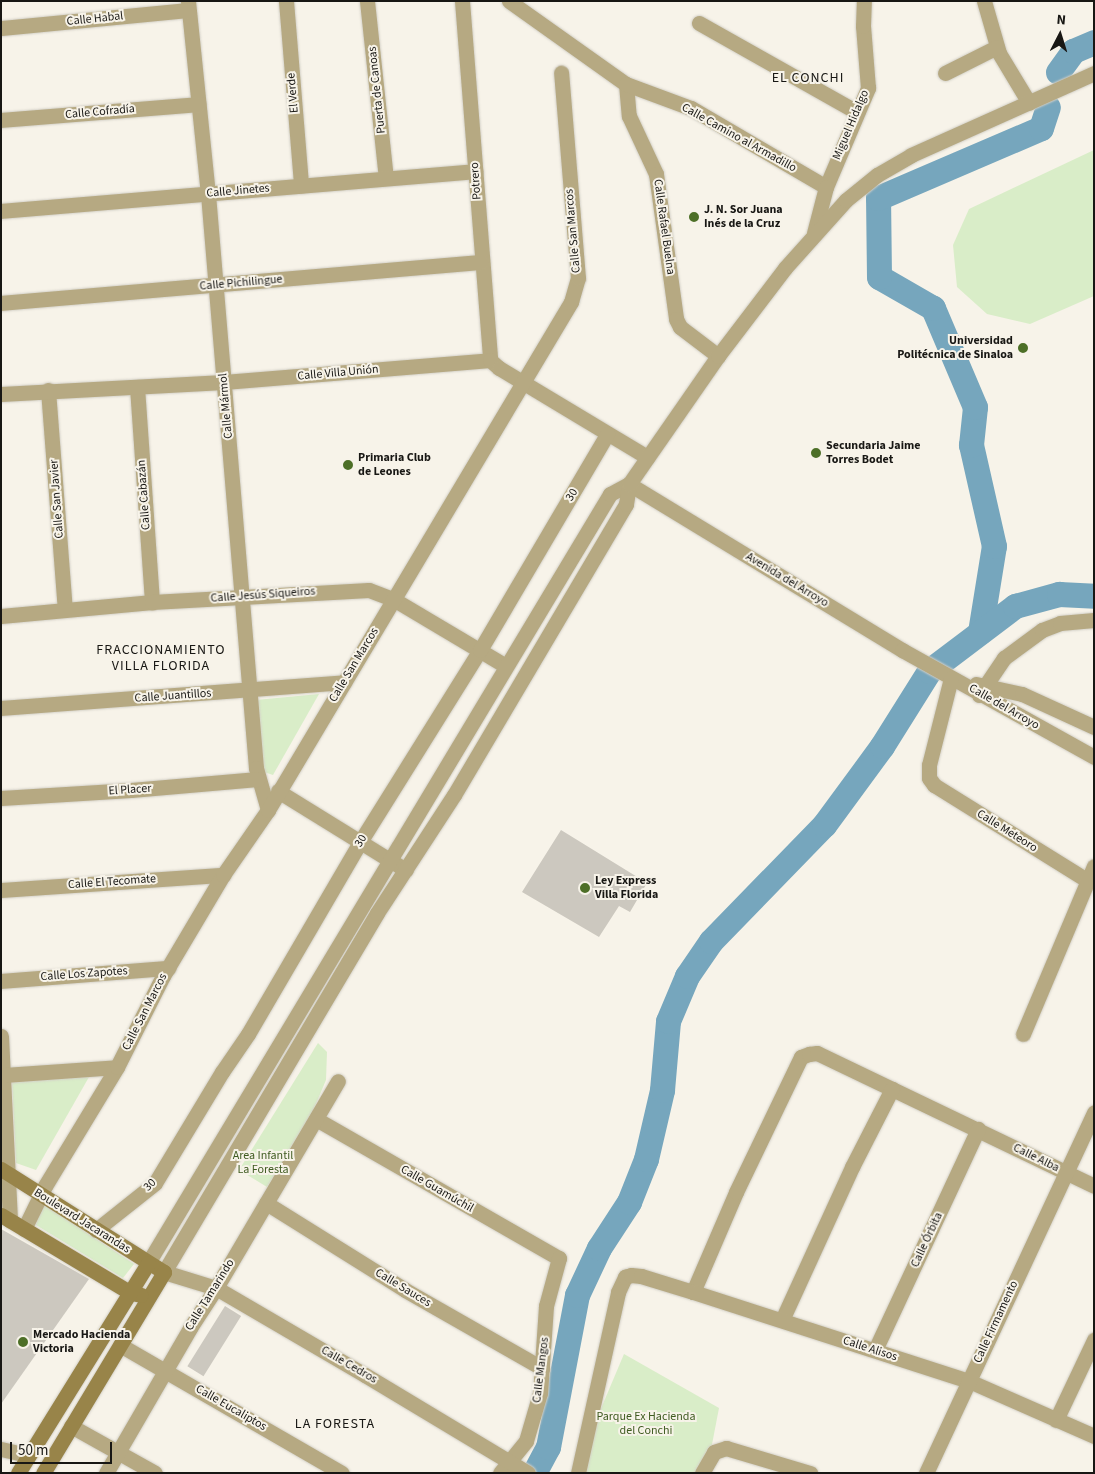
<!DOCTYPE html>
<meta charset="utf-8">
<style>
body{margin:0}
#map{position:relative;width:1095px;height:1474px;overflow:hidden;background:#f7f3e9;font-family:"Source Sans 3",sans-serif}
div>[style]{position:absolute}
.green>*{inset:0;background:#d9edc8}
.river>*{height:25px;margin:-12.5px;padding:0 12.5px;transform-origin:12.5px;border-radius:12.5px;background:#76a6bd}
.building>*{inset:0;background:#ccc8bf;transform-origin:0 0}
.roads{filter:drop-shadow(0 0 1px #d3d0c7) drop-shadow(0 0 1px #d3d0c7)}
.minor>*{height:15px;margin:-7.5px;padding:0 7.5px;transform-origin:7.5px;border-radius:7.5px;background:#b6a982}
.tertiary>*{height:15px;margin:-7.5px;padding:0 7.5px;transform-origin:7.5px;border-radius:7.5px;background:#b6a982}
.secondary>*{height:15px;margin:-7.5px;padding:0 7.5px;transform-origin:7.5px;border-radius:7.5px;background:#988449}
.dots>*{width:14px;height:14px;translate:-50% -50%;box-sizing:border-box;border:2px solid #f7f3e9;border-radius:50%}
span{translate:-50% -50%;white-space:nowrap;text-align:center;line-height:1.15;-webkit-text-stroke:4px #f7f3e9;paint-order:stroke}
.street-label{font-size:12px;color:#181714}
.poi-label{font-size:12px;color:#181714;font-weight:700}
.left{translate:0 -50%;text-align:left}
.right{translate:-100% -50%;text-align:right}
.park-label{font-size:12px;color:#3f5b20}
.neighbourhood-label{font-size:14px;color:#181714;letter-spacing:1px}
.frame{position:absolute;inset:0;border:2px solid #181714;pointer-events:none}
.north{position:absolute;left:1035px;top:10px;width:50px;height:50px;-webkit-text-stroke:4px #f7f3e9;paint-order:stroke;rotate:5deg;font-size:14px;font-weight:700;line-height:20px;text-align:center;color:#181714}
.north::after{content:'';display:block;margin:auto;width:18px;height:22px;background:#181714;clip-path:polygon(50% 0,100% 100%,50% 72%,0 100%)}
.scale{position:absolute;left:10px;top:1442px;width:102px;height:22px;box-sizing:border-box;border:2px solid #181714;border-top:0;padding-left:6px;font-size:15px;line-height:18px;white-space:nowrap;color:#181714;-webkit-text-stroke:4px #f7f3e9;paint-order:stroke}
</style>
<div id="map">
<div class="green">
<i style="clip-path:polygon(1094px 150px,1094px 296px,1030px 324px,987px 314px,957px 287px,953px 245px,969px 209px)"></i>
<i style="clip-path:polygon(319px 694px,273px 775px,261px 771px,256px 700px)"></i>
<i style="clip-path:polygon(318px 1043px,327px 1052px,326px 1080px,313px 1111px,267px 1187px,239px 1170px)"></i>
<i style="clip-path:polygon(89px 1077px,36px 1170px,16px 1163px,12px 1082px)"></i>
<i style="clip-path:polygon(43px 1204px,134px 1264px,123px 1278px,36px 1225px)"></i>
<i style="clip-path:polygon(624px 1354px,719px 1408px,709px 1460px,702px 1473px,578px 1473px,586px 1444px)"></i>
</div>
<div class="river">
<i style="left:1058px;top:72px;width:26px;rotate:-54deg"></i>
<i style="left:1073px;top:51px;width:23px;rotate:-23deg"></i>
<i style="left:980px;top:632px;width:87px;rotate:-80.8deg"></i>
<i style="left:994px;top:546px;width:104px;rotate:-102.8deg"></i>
<i style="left:971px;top:445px;width:38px;rotate:-84deg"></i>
<i style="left:975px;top:407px;width:108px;rotate:-113deg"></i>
<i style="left:933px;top:308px;width:62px;rotate:-150.1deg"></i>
<i style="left:879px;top:277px;width:79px;rotate:-90.7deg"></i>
<i style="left:878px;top:198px;width:177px;rotate:-23.2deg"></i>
<i style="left:1041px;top:128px;width:22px;rotate:-72deg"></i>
<i style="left:534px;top:1473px;width:30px;rotate:-62deg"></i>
<i style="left:548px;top:1447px;width:155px;rotate:-79.2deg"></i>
<i style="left:577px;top:1295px;width:52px;rotate:-64.9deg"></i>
<i style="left:599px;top:1248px;width:55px;rotate:-56.9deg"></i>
<i style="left:629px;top:1202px;width:46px;rotate:-68.4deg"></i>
<i style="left:646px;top:1159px;width:71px;rotate:-76.9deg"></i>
<i style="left:662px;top:1090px;width:69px;rotate:-85deg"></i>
<i style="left:668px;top:1021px;width:49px;rotate:-67.1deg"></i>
<i style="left:687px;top:976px;width:42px;rotate:-55.6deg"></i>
<i style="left:711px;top:941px;width:162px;rotate:-45.8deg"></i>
<i style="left:824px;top:825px;width:98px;rotate:-53.7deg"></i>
<i style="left:882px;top:746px;width:89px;rotate:-57.9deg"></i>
<i style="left:929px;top:671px;width:108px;rotate:-37.1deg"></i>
<i style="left:1015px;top:606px;width:46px;rotate:-15.3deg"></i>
<i style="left:1059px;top:594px;width:35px;rotate:3deg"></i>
</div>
<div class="building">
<i style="clip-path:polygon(561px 830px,647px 883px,630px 912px,619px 906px,599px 937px,522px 892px)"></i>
<i style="clip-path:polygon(1px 1229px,89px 1279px,1px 1404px)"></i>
<i style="left:225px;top:1306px;width:19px;height:71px;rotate:32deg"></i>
</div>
<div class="roads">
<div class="minor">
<i style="left:188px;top:1px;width:194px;rotate:84.1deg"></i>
<i style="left:208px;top:194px;width:576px;rotate:85.22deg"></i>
<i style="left:256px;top:768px;width:44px;rotate:74.1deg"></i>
<i style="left:286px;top:1px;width:185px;rotate:85.3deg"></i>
<i style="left:367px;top:1px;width:178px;rotate:83.9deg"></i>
<i style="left:462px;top:1px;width:360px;rotate:85.5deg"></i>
<i style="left:984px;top:1px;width:54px;rotate:73.9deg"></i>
<i style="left:999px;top:53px;width:58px;rotate:59deg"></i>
<i style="left:699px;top:23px;width:181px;rotate:29.4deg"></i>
<i style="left:1px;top:28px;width:188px;rotate:-5.5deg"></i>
<i style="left:945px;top:73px;width:58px;rotate:-26.6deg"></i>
<i style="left:626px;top:84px;width:32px;rotate:85deg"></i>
<i style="left:629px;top:116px;width:64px;rotate:65deg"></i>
<i style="left:656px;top:174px;width:146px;rotate:82.1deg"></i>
<i style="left:676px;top:319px;width:9px;rotate:63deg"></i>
<i style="left:680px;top:327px;width:48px;rotate:37.3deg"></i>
<i style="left:1px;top:120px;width:198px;rotate:-4.6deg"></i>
<i style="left:826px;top:187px;width:108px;rotate:-67deg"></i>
<i style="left:868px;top:88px;width:62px;rotate:-94.6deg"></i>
<i style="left:863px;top:26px;width:25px;rotate:-88deg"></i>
<i style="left:1px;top:211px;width:476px;rotate:-4.8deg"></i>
<i style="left:1px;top:303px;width:482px;rotate:-4.9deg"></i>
<i style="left:137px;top:387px;width:216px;rotate:86deg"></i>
<i style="left:48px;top:390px;width:220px;rotate:85.6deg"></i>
<i style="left:1px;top:394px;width:223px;rotate:-3.1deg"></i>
<i style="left:224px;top:382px;width:267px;rotate:-4.7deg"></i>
<i style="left:490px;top:360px;width:12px;rotate:42deg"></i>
<i style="left:499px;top:368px;width:173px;rotate:31deg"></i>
<i style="left:629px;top:484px;width:320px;rotate:31.3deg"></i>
<i style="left:902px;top:650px;width:220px;rotate:29.1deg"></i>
<i style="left:1px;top:616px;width:152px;rotate:-5.3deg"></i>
<i style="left:152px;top:602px;width:217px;rotate:-3.2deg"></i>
<i style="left:369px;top:590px;width:26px;rotate:21deg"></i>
<i style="left:393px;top:599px;width:131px;rotate:30.7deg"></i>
<i style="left:951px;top:678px;width:90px;rotate:104.2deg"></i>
<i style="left:929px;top:765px;width:13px;rotate:90deg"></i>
<i style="left:929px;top:778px;width:9px;rotate:54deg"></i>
<i style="left:934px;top:785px;width:181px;rotate:31.9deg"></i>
<i style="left:976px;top:684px;width:47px;rotate:12.3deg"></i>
<i style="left:1022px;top:694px;width:79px;rotate:24.6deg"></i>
<i style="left:979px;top:695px;width:45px;rotate:-56deg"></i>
<i style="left:1004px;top:658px;width:47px;rotate:-36.4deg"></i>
<i style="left:1042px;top:630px;width:19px;rotate:-21deg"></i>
<i style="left:1060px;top:623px;width:34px;rotate:-5deg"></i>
<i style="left:1px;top:708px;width:344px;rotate:-4.3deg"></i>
<i style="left:278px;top:791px;width:150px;rotate:31.7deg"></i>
<i style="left:1px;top:798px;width:130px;rotate:-3.5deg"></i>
<i style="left:131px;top:790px;width:127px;rotate:-5deg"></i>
<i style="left:1px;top:890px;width:223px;rotate:-3.9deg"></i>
<i style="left:1px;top:981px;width:168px;rotate:-4.5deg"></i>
<i style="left:1023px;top:1034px;width:182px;rotate:-67.1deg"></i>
<i style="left:1px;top:1036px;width:185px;rotate:87.2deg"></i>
<i style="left:4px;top:1075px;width:113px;rotate:-4deg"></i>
<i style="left:316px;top:1119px;width:280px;rotate:29.8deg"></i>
<i style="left:559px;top:1258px;width:50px;rotate:105.2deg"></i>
<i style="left:546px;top:1306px;width:87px;rotate:93.9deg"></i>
<i style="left:540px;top:1393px;width:50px;rotate:106.3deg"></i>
<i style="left:526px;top:1441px;width:41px;rotate:129.1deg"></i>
<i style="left:266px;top:1203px;width:164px;rotate:32deg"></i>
<i style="left:405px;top:1290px;width:158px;rotate:29.7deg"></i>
<i style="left:24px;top:1229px;width:48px;rotate:-64deg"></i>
<i style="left:45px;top:1186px;width:139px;rotate:-58.8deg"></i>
<i style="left:117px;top:1067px;width:102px;rotate:-63.2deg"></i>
<i style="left:163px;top:976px;width:117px;rotate:-59.3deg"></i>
<i style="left:223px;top:875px;width:79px;rotate:-55.3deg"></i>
<i style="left:268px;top:810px;width:592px;rotate:-59.19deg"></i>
<i style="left:571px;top:302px;width:25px;rotate:-74deg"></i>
<i style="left:578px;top:278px;width:206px;rotate:-94.7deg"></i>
<i style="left:96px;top:1230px;width:75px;rotate:-38.5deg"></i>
<i style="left:155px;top:1183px;width:130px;rotate:-58.9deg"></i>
<i style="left:222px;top:1072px;width:46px;rotate:-55.6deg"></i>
<i style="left:248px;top:1034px;width:222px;rotate:-59.7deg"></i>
<i style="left:360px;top:842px;width:226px;rotate:-58deg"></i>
<i style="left:480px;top:650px;width:251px;rotate:-59.5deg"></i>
<i style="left:164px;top:1272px;width:54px;rotate:17.1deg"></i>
<i style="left:216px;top:1288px;width:173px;rotate:30.3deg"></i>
<i style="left:365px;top:1375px;width:190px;rotate:31deg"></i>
<i style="left:693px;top:1292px;width:109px;rotate:-66.7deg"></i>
<i style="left:736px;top:1192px;width:150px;rotate:-64.3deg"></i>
<i style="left:801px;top:1057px;width:9px;rotate:-21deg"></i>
<i style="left:809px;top:1054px;width:8px;rotate:-7deg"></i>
<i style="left:817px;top:1053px;width:307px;rotate:25.6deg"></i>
<i style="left:782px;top:1320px;width:168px;rotate:-65.4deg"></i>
<i style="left:852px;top:1167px;width:88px;rotate:-62.9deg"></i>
<i style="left:120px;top:1345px;width:256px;rotate:30deg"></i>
<i style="left:875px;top:1350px;width:244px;rotate:-65deg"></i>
<i style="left:1056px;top:1420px;width:89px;rotate:-64.6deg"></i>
<i style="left:71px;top:1426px;width:96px;rotate:29.2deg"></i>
<i style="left:1px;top:1449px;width:28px;rotate:13deg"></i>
<i style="left:106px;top:1473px;width:168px;rotate:-59.9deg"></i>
<i style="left:190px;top:1328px;width:48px;rotate:-57deg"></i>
<i style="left:216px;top:1288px;width:240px;rotate:-59.5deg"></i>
<i style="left:578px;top:1473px;width:185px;rotate:-77.5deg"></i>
<i style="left:618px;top:1292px;width:17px;rotate:-65deg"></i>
<i style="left:625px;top:1277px;width:6px;rotate:-18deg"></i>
<i style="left:631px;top:1275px;width:10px;rotate:6deg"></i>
<i style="left:641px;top:1276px;width:54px;rotate:17.1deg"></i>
<i style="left:693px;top:1292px;width:290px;rotate:17.9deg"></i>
<i style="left:969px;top:1381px;width:137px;rotate:23.7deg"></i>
<i style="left:702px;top:1473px;width:24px;rotate:-60deg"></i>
<i style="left:714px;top:1452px;width:13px;rotate:-18deg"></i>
<i style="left:726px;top:1448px;width:88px;rotate:16.6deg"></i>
<i style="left:926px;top:1473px;width:398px;rotate:-65deg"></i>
</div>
<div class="tertiary">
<i style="left:509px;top:1px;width:143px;rotate:35.4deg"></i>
<i style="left:626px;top:84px;width:69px;rotate:20.3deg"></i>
<i style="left:691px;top:108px;width:156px;rotate:30.3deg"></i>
<i style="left:826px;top:187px;width:48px;rotate:104.6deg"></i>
<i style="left:148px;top:1263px;width:897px;rotate:-59deg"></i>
<i style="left:610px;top:494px;width:21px;rotate:-28deg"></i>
<i style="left:164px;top:1272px;width:417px;rotate:-59.3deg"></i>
<i style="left:377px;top:913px;width:141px;rotate:-56.9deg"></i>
<i style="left:454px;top:795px;width:338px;rotate:-59.4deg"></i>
<i style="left:626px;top:504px;width:20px;rotate:-81deg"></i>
<i style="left:629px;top:484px;width:156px;rotate:-55.2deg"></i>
<i style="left:718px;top:356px;width:111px;rotate:-52.7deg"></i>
<i style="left:785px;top:268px;width:91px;rotate:-48.1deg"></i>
<i style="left:846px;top:200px;width:40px;rotate:-39deg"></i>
<i style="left:877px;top:175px;width:39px;rotate:-30deg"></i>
<i style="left:911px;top:155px;width:201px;rotate:-24.1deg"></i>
</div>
<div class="secondary">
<i style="left:1px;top:1169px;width:193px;rotate:32.3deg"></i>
<i style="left:164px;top:1272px;width:235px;rotate:121deg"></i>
<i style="left:1px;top:1215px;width:152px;rotate:31deg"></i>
<i style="left:131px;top:1293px;width:10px;rotate:11deg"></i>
<i style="left:18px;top:1473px;width:247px;rotate:-58.2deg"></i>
</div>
</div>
<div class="dots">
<i style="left:694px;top:217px;background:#4d6f27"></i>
<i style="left:1023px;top:348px;background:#4d6f27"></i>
<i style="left:816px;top:453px;background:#4d6f27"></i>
<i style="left:348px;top:465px;background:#4d6f27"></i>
<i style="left:585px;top:888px;background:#4d6f27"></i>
<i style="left:23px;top:1342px;background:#4d6f27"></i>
</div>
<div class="street-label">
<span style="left:95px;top:19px;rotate:-6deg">Calle Habal</span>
<span style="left:377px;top:90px;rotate:-96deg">Puerta de Canoas</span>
<span style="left:293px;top:93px;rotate:-95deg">El Verde</span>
<span style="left:100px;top:112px;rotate:-5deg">Calle Cofradía</span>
<span style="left:851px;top:125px;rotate:-67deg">Miguel Hidalgo</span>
<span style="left:739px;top:138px;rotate:29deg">Calle Camino al Armadillo</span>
<span style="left:476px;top:181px;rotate:-94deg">Potrero</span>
<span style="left:238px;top:191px;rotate:-5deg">Calle Jinetes</span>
<span style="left:664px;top:227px;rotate:82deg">Calle Rafael Buelna</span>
<span style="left:573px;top:231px;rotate:-95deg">Calle San Marcos</span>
<span style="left:241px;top:283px;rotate:-5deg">Calle Pichilingue</span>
<span style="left:338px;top:373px;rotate:-5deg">Calle Villa Unión</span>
<span style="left:226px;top:406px;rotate:-95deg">Calle Mármol</span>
<span style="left:144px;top:495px;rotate:-94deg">Calle Cabazán</span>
<span style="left:572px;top:495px;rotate:-59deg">30</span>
<span style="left:57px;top:499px;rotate:-94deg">Calle San Javier</span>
<span style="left:787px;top:580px;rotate:31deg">Avenida del Arroyo</span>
<span style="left:263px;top:595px;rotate:-4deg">Calle Jesús Siqueiros</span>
<span style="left:354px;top:665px;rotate:-59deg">Calle San Marcos</span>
<span style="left:173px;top:696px;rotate:-4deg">Calle Juantillos</span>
<span style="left:1004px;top:707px;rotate:30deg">Calle del Arroyo</span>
<span style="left:130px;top:790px;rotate:-4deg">El Placer</span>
<span style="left:1007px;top:831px;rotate:32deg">Calle Meteoro</span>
<span style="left:361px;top:841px;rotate:-59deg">30</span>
<span style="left:112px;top:882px;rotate:-4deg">Calle El Tecomate</span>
<span style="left:84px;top:974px;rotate:-4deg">Calle Los Zapotes</span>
<span style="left:145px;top:1012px;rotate:-63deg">Calle San Marcos</span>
<span style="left:1036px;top:1158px;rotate:26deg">Calle Alba</span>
<span style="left:150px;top:1185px;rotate:-45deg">30</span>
<span style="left:437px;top:1189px;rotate:30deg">Calle Guamúchil</span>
<span style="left:82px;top:1221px;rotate:32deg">Boulevard Jacarandas</span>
<span style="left:927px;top:1240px;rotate:-65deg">Calle Órbita</span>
<span style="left:403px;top:1288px;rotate:31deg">Calle Sauces</span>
<span style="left:210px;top:1295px;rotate:-58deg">Calle Tamarindo</span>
<span style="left:996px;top:1322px;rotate:-65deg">Calle Firmamento</span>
<span style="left:870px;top:1349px;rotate:18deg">Calle Alisos</span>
<span style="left:349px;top:1365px;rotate:30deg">Calle Cedros</span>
<span style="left:541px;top:1370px;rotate:-83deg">Calle Mangos</span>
<span style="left:231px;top:1408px;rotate:30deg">Calle Eucaliptos</span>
</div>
<div class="poi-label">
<span class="left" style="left:704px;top:217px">J. N. Sor Juana<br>Inés de la Cruz</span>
<span class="right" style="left:1013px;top:348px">Universidad<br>Politécnica de Sinaloa</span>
<span class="left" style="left:826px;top:453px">Secundaria Jaime<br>Torres Bodet</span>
<span class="left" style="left:358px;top:465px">Primaria Club<br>de Leones</span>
<span class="left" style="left:595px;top:888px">Ley Express<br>Villa Florida</span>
<span class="left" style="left:33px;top:1342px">Mercado Hacienda<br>Victoria</span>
</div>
<div class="park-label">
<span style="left:263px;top:1163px">Area Infantil<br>La Foresta</span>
<span style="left:646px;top:1424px">Parque Ex Hacienda<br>del Conchi</span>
</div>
<div class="neighbourhood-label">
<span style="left:808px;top:78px">EL CONCHI</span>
<span style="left:161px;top:658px">FRACCIONAMIENTO<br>VILLA FLORIDA</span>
<span style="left:335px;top:1424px">LA FORESTA</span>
</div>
<div class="frame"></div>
<div class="north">N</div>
<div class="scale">50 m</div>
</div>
